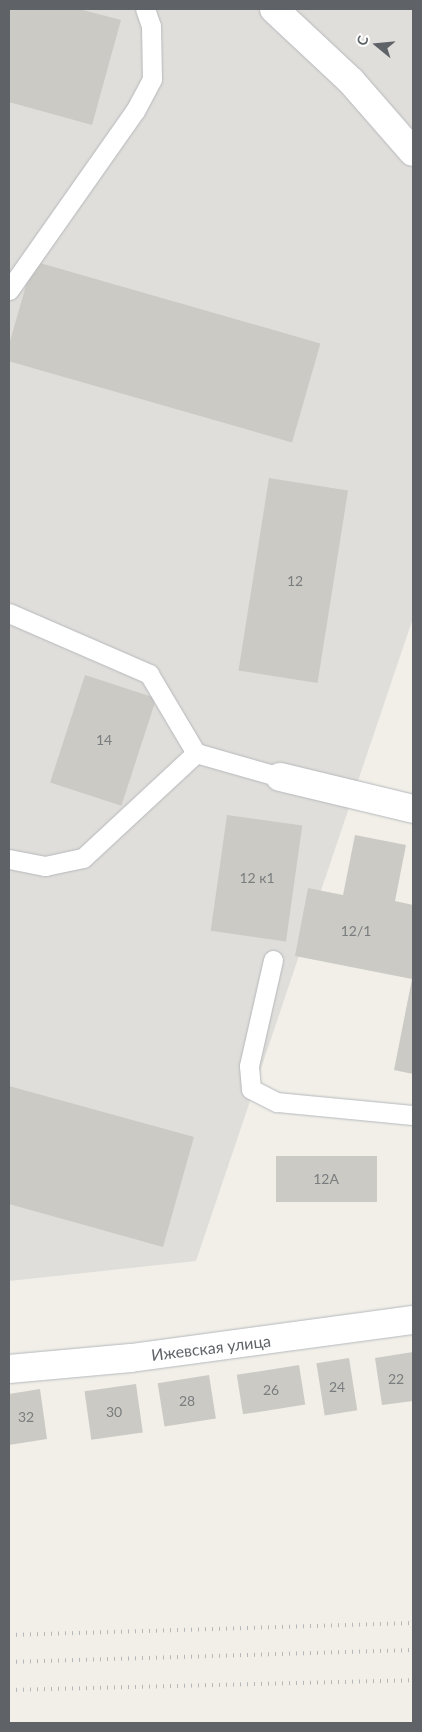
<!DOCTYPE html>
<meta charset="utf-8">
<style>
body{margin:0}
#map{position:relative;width:422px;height:1732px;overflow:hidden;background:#f1efe8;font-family:Lato,sans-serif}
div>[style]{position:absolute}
.industrial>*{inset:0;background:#e0deda}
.building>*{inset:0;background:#cccac5;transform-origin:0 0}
.roads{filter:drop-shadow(0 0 1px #b5b8bc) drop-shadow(0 0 1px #b5b8bc)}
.service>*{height:19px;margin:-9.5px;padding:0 9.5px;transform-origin:9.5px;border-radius:9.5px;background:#fff}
.minor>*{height:28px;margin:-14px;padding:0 14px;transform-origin:14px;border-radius:14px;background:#fff}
.tertiary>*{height:28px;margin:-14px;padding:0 14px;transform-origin:14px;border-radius:14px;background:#fff}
.rail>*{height:4px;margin-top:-2px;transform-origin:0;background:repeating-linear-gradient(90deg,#b6b7b8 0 1px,transparent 0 7px)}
span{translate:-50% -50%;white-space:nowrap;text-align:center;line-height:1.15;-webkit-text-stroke:4px #fff;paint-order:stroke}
.number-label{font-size:14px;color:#7a7d7f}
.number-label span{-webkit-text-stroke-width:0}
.street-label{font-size:16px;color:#5f6368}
.frame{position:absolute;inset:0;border:10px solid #5f6368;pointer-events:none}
.north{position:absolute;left:352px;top:20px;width:50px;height:50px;-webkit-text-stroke:4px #fff;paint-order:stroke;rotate:287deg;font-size:14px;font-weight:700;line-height:20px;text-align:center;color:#5f6368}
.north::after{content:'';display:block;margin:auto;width:18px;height:22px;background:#5f6368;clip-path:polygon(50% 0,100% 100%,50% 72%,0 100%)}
</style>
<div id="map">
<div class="industrial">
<i style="clip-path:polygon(9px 9px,413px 9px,413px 618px,196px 1261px,9px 1281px)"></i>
</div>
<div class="building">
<i style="clip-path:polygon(9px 9px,79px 9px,121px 20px,92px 125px,9px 102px)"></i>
<i style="left:33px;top:261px;width:299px;height:103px;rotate:16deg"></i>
<i style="left:269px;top:478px;width:80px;height:195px;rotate:9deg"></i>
<i style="left:85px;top:675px;width:75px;height:113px;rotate:18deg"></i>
<i style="left:227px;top:815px;width:76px;height:117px;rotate:8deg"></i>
<i style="clip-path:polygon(355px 835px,406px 845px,395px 901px,413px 905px,413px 1074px,394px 1070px,412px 979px,295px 956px,308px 888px,343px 895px)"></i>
<i style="clip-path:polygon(9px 1086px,194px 1137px,163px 1247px,9px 1204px)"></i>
<i style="left:276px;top:1156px;width:101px;height:46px"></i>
<i style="clip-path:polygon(413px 1352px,413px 1401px,382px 1405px,375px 1358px)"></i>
<i style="left:349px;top:1358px;width:53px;height:33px;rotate:81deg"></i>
<i style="left:299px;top:1365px;width:40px;height:63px;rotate:81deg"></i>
<i style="left:209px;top:1375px;width:44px;height:52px;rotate:81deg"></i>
<i style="left:136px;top:1384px;width:49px;height:52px;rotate:82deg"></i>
<i style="clip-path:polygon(40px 1389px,47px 1439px,9px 1445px,9px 1394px)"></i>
</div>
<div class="roads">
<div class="service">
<i style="left:9px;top:290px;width:219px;rotate:-54.9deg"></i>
<i style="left:135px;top:111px;width:36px;rotate:-62deg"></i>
<i style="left:152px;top:79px;width:53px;rotate:-91.1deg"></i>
<i style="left:151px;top:26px;width:18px;rotate:-109deg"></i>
<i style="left:9px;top:613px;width:153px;rotate:23.5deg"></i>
<i style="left:149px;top:674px;width:92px;rotate:59.3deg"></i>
<i style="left:196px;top:753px;width:87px;rotate:15.9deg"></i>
<i style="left:9px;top:859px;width:37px;rotate:11deg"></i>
<i style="left:45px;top:866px;width:39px;rotate:-12deg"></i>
<i style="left:83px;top:858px;width:154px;rotate:-42.9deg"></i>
<i style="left:273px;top:960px;width:109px;rotate:102.8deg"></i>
<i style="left:249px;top:1066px;width:23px;rotate:85deg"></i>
<i style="left:251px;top:1089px;width:29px;rotate:27deg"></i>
<i style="left:277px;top:1102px;width:137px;rotate:5.5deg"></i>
</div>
<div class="minor">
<i style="left:274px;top:9px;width:105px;rotate:43.1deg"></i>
<i style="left:351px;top:81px;width:94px;rotate:48.9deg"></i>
<i style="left:280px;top:777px;width:137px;rotate:13.5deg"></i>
</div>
<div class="tertiary">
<i style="left:9px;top:1369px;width:122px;rotate:-5.2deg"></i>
<i style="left:131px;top:1358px;width:285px;rotate:-7.7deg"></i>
</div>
</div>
<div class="rail">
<i style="left:9px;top:1635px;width:404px;rotate:-1.7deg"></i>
<i style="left:9px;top:1662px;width:404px;rotate:-1.7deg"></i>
<i style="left:9px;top:1690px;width:404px;rotate:-1.4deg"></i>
</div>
<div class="number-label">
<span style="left:295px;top:581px">12</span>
<span style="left:104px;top:740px">14</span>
<span style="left:257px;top:878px">12 к1</span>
<span style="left:356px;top:931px">12/1</span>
<span style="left:326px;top:1179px">12А</span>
<span style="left:396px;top:1379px">22</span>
<span style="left:337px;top:1387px">24</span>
<span style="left:271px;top:1390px">26</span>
<span style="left:187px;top:1401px">28</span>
<span style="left:114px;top:1412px">30</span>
<span style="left:26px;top:1417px">32</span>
</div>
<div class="street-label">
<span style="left:211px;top:1348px;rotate:-7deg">Ижевская улица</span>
</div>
<div class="frame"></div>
<div class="north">С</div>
</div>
